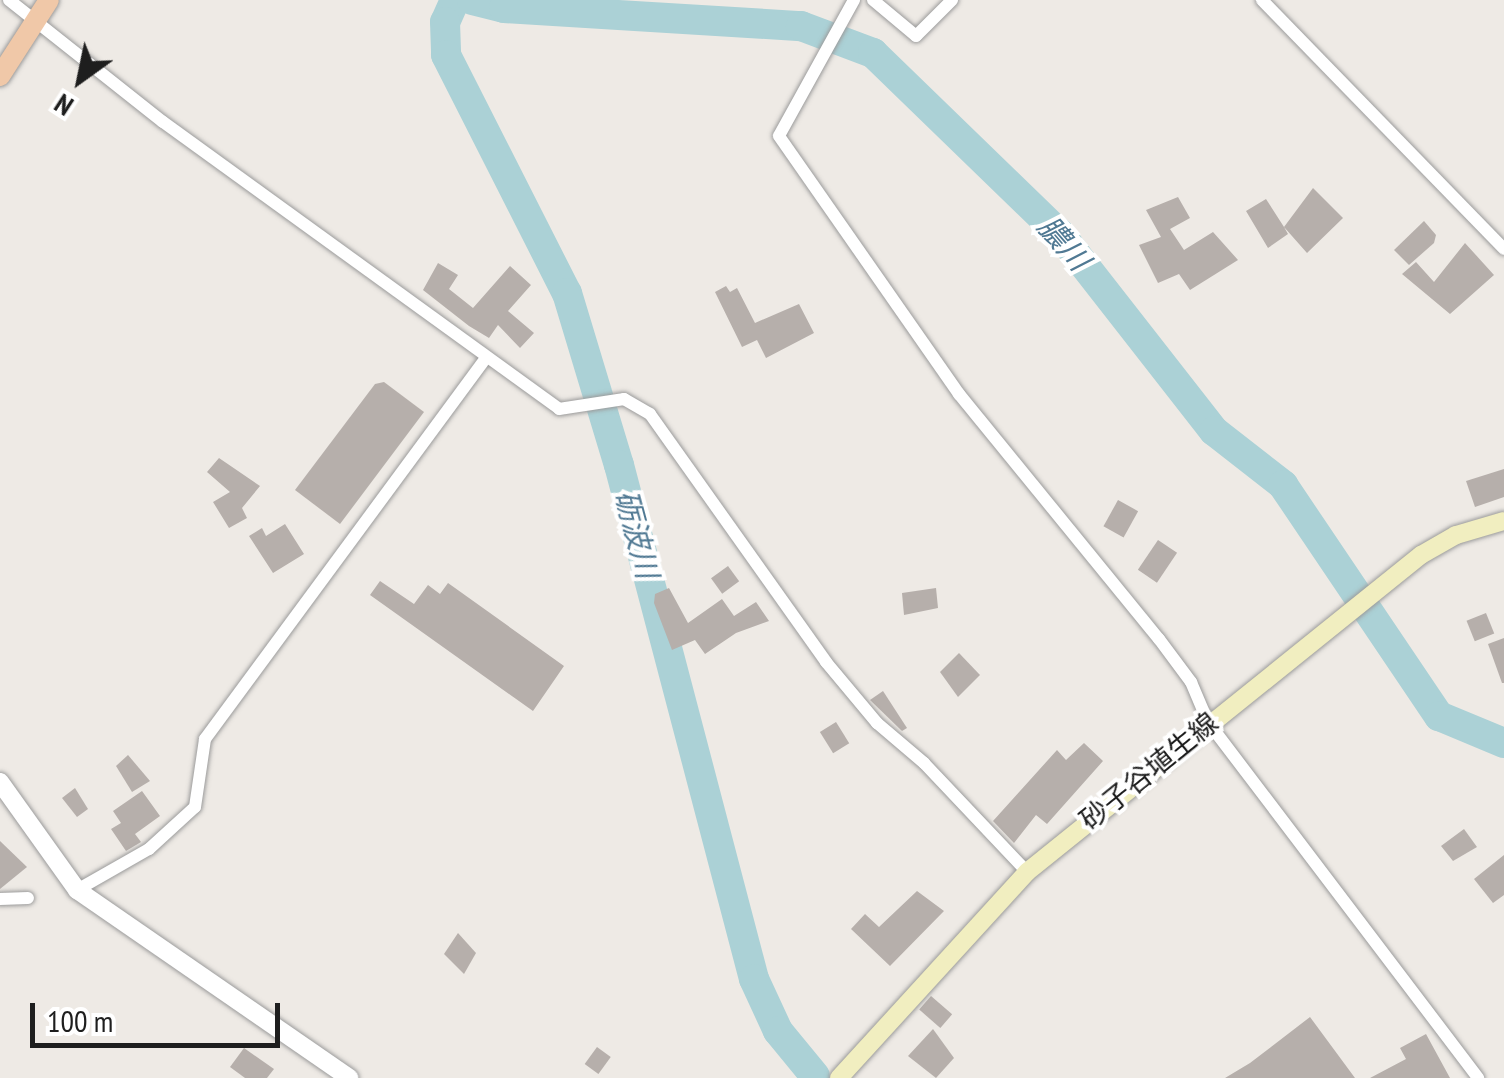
<!DOCTYPE html>
<meta charset="utf-8">
<style>
body{margin:0}
#map{position:relative;width:1504px;height:1078px;overflow:hidden;background:#eeeae5;font-family:"PT Sans Narrow","Noto Sans JP",sans-serif}
div>[style]{position:absolute}
.river>*{height:30px;margin:-15px;padding:0 15px;transform-origin:15px;border-radius:15px;background:#abd1d6}
.building>*{inset:0;background:#b6afab;transform-origin:0 0}
.roads{filter:drop-shadow(0 0 2px #9b9b9b) drop-shadow(0 0 2px #9b9b9b)}
.minor>*{height:12px;margin:-6px;padding:0 6px;transform-origin:6px;border-radius:6px;background:#fff}
.tertiary>*{height:18px;margin:-9px;padding:0 9px;transform-origin:9px;border-radius:9px;background:#fff}
.secondary>*{height:18px;margin:-9px;padding:0 9px;transform-origin:9px;border-radius:9px;background:#f1eec0}
.primary>*{height:20px;margin:-10px;padding:0 10px;transform-origin:10px;border-radius:10px;background:#f0c8a8}
span{translate:-50% -50%;white-space:nowrap;text-align:center;line-height:1.15;-webkit-text-stroke:8px #fff;paint-order:stroke}
.street-label{font-size:28px;color:#1e1e1e}
.water-label{font-size:30px;color:#507993;font-style:italic}
.north{position:absolute;left:30px;top:30px;width:100px;height:100px;-webkit-text-stroke:8px #fff;paint-order:stroke;rotate:213deg;font-size:28px;font-weight:700;line-height:40px;text-align:center;color:#1e1e1e}
.north::after{content:'';display:block;margin:auto;width:35px;height:45px;background:#1e1e1e;clip-path:polygon(50% 0,100% 100%,50% 72%,0 100%)}
.scale{position:absolute;left:30px;top:1003px;width:250px;height:45px;box-sizing:border-box;border:5px solid #1e1e1e;border-top:0;padding-left:12px;font-size:30px;line-height:35px;white-space:nowrap;color:#1e1e1e;-webkit-text-stroke:8px #fff;paint-order:stroke}
</style>
<div id="map">
<div class="river">
<i style="left:455px;top:0;width:24px;rotate:114deg"></i>
<i style="left:445px;top:22px;width:33px;rotate:88deg"></i>
<i style="left:446px;top:55px;width:267px;rotate:63.1deg"></i>
<i style="left:567px;top:293px;width:180px;rotate:73.2deg"></i>
<i style="left:619px;top:465px;width:531px;rotate:75.28deg"></i>
<i style="left:754px;top:979px;width:57px;rotate:65.2deg"></i>
<i style="left:778px;top:1031px;width:58px;rotate:50.6deg"></i>
<i style="left:472px;top:0;width:33px;rotate:14deg"></i>
<i style="left:504px;top:8px;width:298px;rotate:3.5deg"></i>
<i style="left:801px;top:26px;width:77px;rotate:20.6deg"></i>
<i style="left:873px;top:53px;width:260px;rotate:44.1deg"></i>
<i style="left:1060px;top:234px;width:250px;rotate:52deg"></i>
<i style="left:1214px;top:431px;width:88px;rotate:38deg"></i>
<i style="left:1283px;top:485px;width:279px;rotate:56deg"></i>
<i style="left:1439px;top:716px;width:70px;rotate:22.6deg"></i>
</div>
<div class="building">
<i style="clip-path:polygon(1313px 188px,1343px 218px,1307px 253px,1284px 227px,1288px 234px,1268px 248px,1246px 211px,1266px 199px,1284px 227px)"></i>
<i style="clip-path:polygon(1178px 197px,1190px 218px,1170px 229px,1184px 250px,1213px 232px,1238px 260px,1190px 290px,1179px 274px,1158px 283px,1139px 245px,1161px 237px,1146px 210px)"></i>
<i style="clip-path:polygon(1424px 221px,1436px 235px,1434px 243px,1409px 265px,1394px 250px)"></i>
<i style="clip-path:polygon(1465px 243px,1494px 275px,1450px 314px,1402px 274px,1416px 262px,1434px 282px)"></i>
<i style="clip-path:polygon(438px 263px,458px 275px,449px 289px,473px 308px,510px 266px,531px 285px,508px 311px,534px 333px,520px 348px,498px 325px,489px 338px,469px 326px,423px 290px)"></i>
<i style="clip-path:polygon(726px 286px,730px 292px,737px 288px,755px 323px,799px 304px,814px 333px,766px 358px,757px 340px,742px 347px,715px 292px)"></i>
<i style="clip-path:polygon(384px 382px,424px 412px,340px 524px,295px 490px,375px 384px)"></i>
<i style="clip-path:polygon(219px 458px,260px 486px,242px 508px,247px 518px,229px 528px,213px 502px,230px 492px,207px 472px)"></i>
<i style="clip-path:polygon(1504px 469px,1504px 497px,1475px 507px,1466px 481px)"></i>
<i style="left:1118px;top:500px;width:23px;height:30px;rotate:29deg"></i>
<i style="clip-path:polygon(285px 524px,304px 554px,273px 573px,249px 536px,262px 528px,266px 536px)"></i>
<i style="left:1158px;top:540px;width:23px;height:36px;rotate:34deg"></i>
<i style="left:728px;top:566px;width:19px;height:21px;rotate:54deg"></i>
<i style="clip-path:polygon(380px 581px,414px 604px,428px 585px,440px 594px,448px 583px,564px 666px,533px 711px,370px 595px)"></i>
<i style="clip-path:polygon(669px 588px,688px 623px,722px 599px,734px 616px,756px 602px,769px 621px,736px 633px,705px 654px,695px 640px,672px 650px,654px 603px,655px 594px)"></i>
<i style="clip-path:polygon(936px 588px,938px 608px,904px 615px,902px 593px)"></i>
<i style="left:1486px;top:613px;width:22px;height:21px;rotate:68deg"></i>
<i style="clip-path:polygon(1504px 638px,1504px 683px,1502px 683px,1488px 644px)"></i>
<i style="clip-path:polygon(959px 653px,980px 675px,958px 697px,940px 672px)"></i>
<i style="clip-path:polygon(883px 691px,907px 728px,902px 731px,870px 700px)"></i>
<i style="left:836px;top:722px;width:25px;height:19px;rotate:58deg"></i>
<i style="clip-path:polygon(1084px 743px,1103px 761px,1047px 824px,1036px 815px,1014px 843px,993px 821px,1057px 750px,1066px 760px)"></i>
<i style="clip-path:polygon(128px 755px,150px 781px,132px 792px,116px 766px)"></i>
<i style="clip-path:polygon(75px 788px,88px 809px,77px 817px,62px 798px)"></i>
<i style="clip-path:polygon(142px 791px,160px 816px,135px 834px,141px 842px,126px 851px,111px 829px,121px 823px,113px 811px)"></i>
<i style="clip-path:polygon(1464px 829px,1477px 847px,1453px 861px,1441px 846px)"></i>
<i style="clip-path:polygon(0 841px,27px 867px,0 889px)"></i>
<i style="clip-path:polygon(1504px 855px,1504px 895px,1493px 903px,1474px 879px)"></i>
<i style="clip-path:polygon(917px 891px,944px 911px,890px 966px,851px 929px,865px 914px,879px 927px)"></i>
<i style="clip-path:polygon(458px 933px,476px 953px,464px 974px,444px 954px)"></i>
<i style="left:931px;top:996px;width:28px;height:18px;rotate:41deg"></i>
<i style="clip-path:polygon(1310px 1017px,1355px 1078px,1225px 1078px,1250px 1063px)"></i>
<i style="clip-path:polygon(933px 1029px,954px 1058px,936px 1078px,908px 1056px)"></i>
<i style="clip-path:polygon(1426px 1034px,1450px 1078px,1370px 1078px,1406px 1059px,1400px 1048px)"></i>
<i style="left:597px;top:1047px;width:17px;height:21px;rotate:36deg"></i>
<i style="clip-path:polygon(244px 1048px,274px 1069px,267px 1078px,245px 1078px,230px 1067px)"></i>
</div>
<div class="roads">
<div class="minor">
<i style="left:9px;top:0;width:196px;rotate:38.4deg"></i>
<i style="left:163px;top:122px;width:489px;rotate:35.9deg"></i>
<i style="left:559px;top:409px;width:66px;rotate:-8.7deg"></i>
<i style="left:624px;top:399px;width:30px;rotate:30deg"></i>
<i style="left:650px;top:414px;width:304px;rotate:54.6deg"></i>
<i style="left:826px;top:662px;width:80px;rotate:50.1deg"></i>
<i style="left:877px;top:723px;width:62px;rotate:40.4deg"></i>
<i style="left:924px;top:763px;width:150px;rotate:46.6deg"></i>
<i style="left:854px;top:0;width:155px;rotate:118.9deg"></i>
<i style="left:779px;top:136px;width:315px;rotate:55.1deg"></i>
<i style="left:959px;top:394px;width:316px;rotate:50.8deg"></i>
<i style="left:1159px;top:639px;width:54px;rotate:53.3deg"></i>
<i style="left:1191px;top:682px;width:43px;rotate:67deg"></i>
<i style="left:1208px;top:722px;width:447px;rotate:52.8deg"></i>
<i style="left:873px;top:0;width:56px;rotate:39.9deg"></i>
<i style="left:916px;top:36px;width:51px;rotate:-45deg"></i>
<i style="left:1262px;top:0;width:347px;rotate:45.8deg"></i>
<i style="left:77px;top:890px;width:83px;rotate:-29.7deg"></i>
<i style="left:149px;top:849px;width:62px;rotate:-42.4deg"></i>
<i style="left:195px;top:807px;width:69px;rotate:-81.6deg"></i>
<i style="left:205px;top:739px;width:472px;rotate:-53.6deg"></i>
<i style="left:0;top:899px;width:28px;rotate:-2deg"></i>
</div>
<div class="tertiary">
<i style="left:0;top:782px;width:133px;rotate:54.5deg"></i>
<i style="left:77px;top:890px;width:331px;rotate:34.6deg"></i>
</div>
<div class="secondary">
<i style="left:839px;top:1078px;width:279px;rotate:-47.6deg"></i>
<i style="left:1027px;top:872px;width:506px;rotate:-38.82deg"></i>
<i style="left:1421px;top:555px;width:40px;rotate:-29.7deg"></i>
<i style="left:1456px;top:535px;width:50px;rotate:-16.3deg"></i>
</div>
<div class="primary">
<i style="left:0;top:76px;width:90px;rotate:-57.2deg"></i>
</div>
</div>
<div class="street-label">
<span style="left:1149px;top:771px;rotate:-39deg">砂子谷埴生線</span>
</div>
<div class="water-label">
<span style="left:1064px;top:243px;rotate:49deg">膿川</span>
<span style="left:637px;top:534px;rotate:75deg">砺波川</span>
</div>
<div class="north">N</div>
<div class="scale">100 m</div>
</div>
